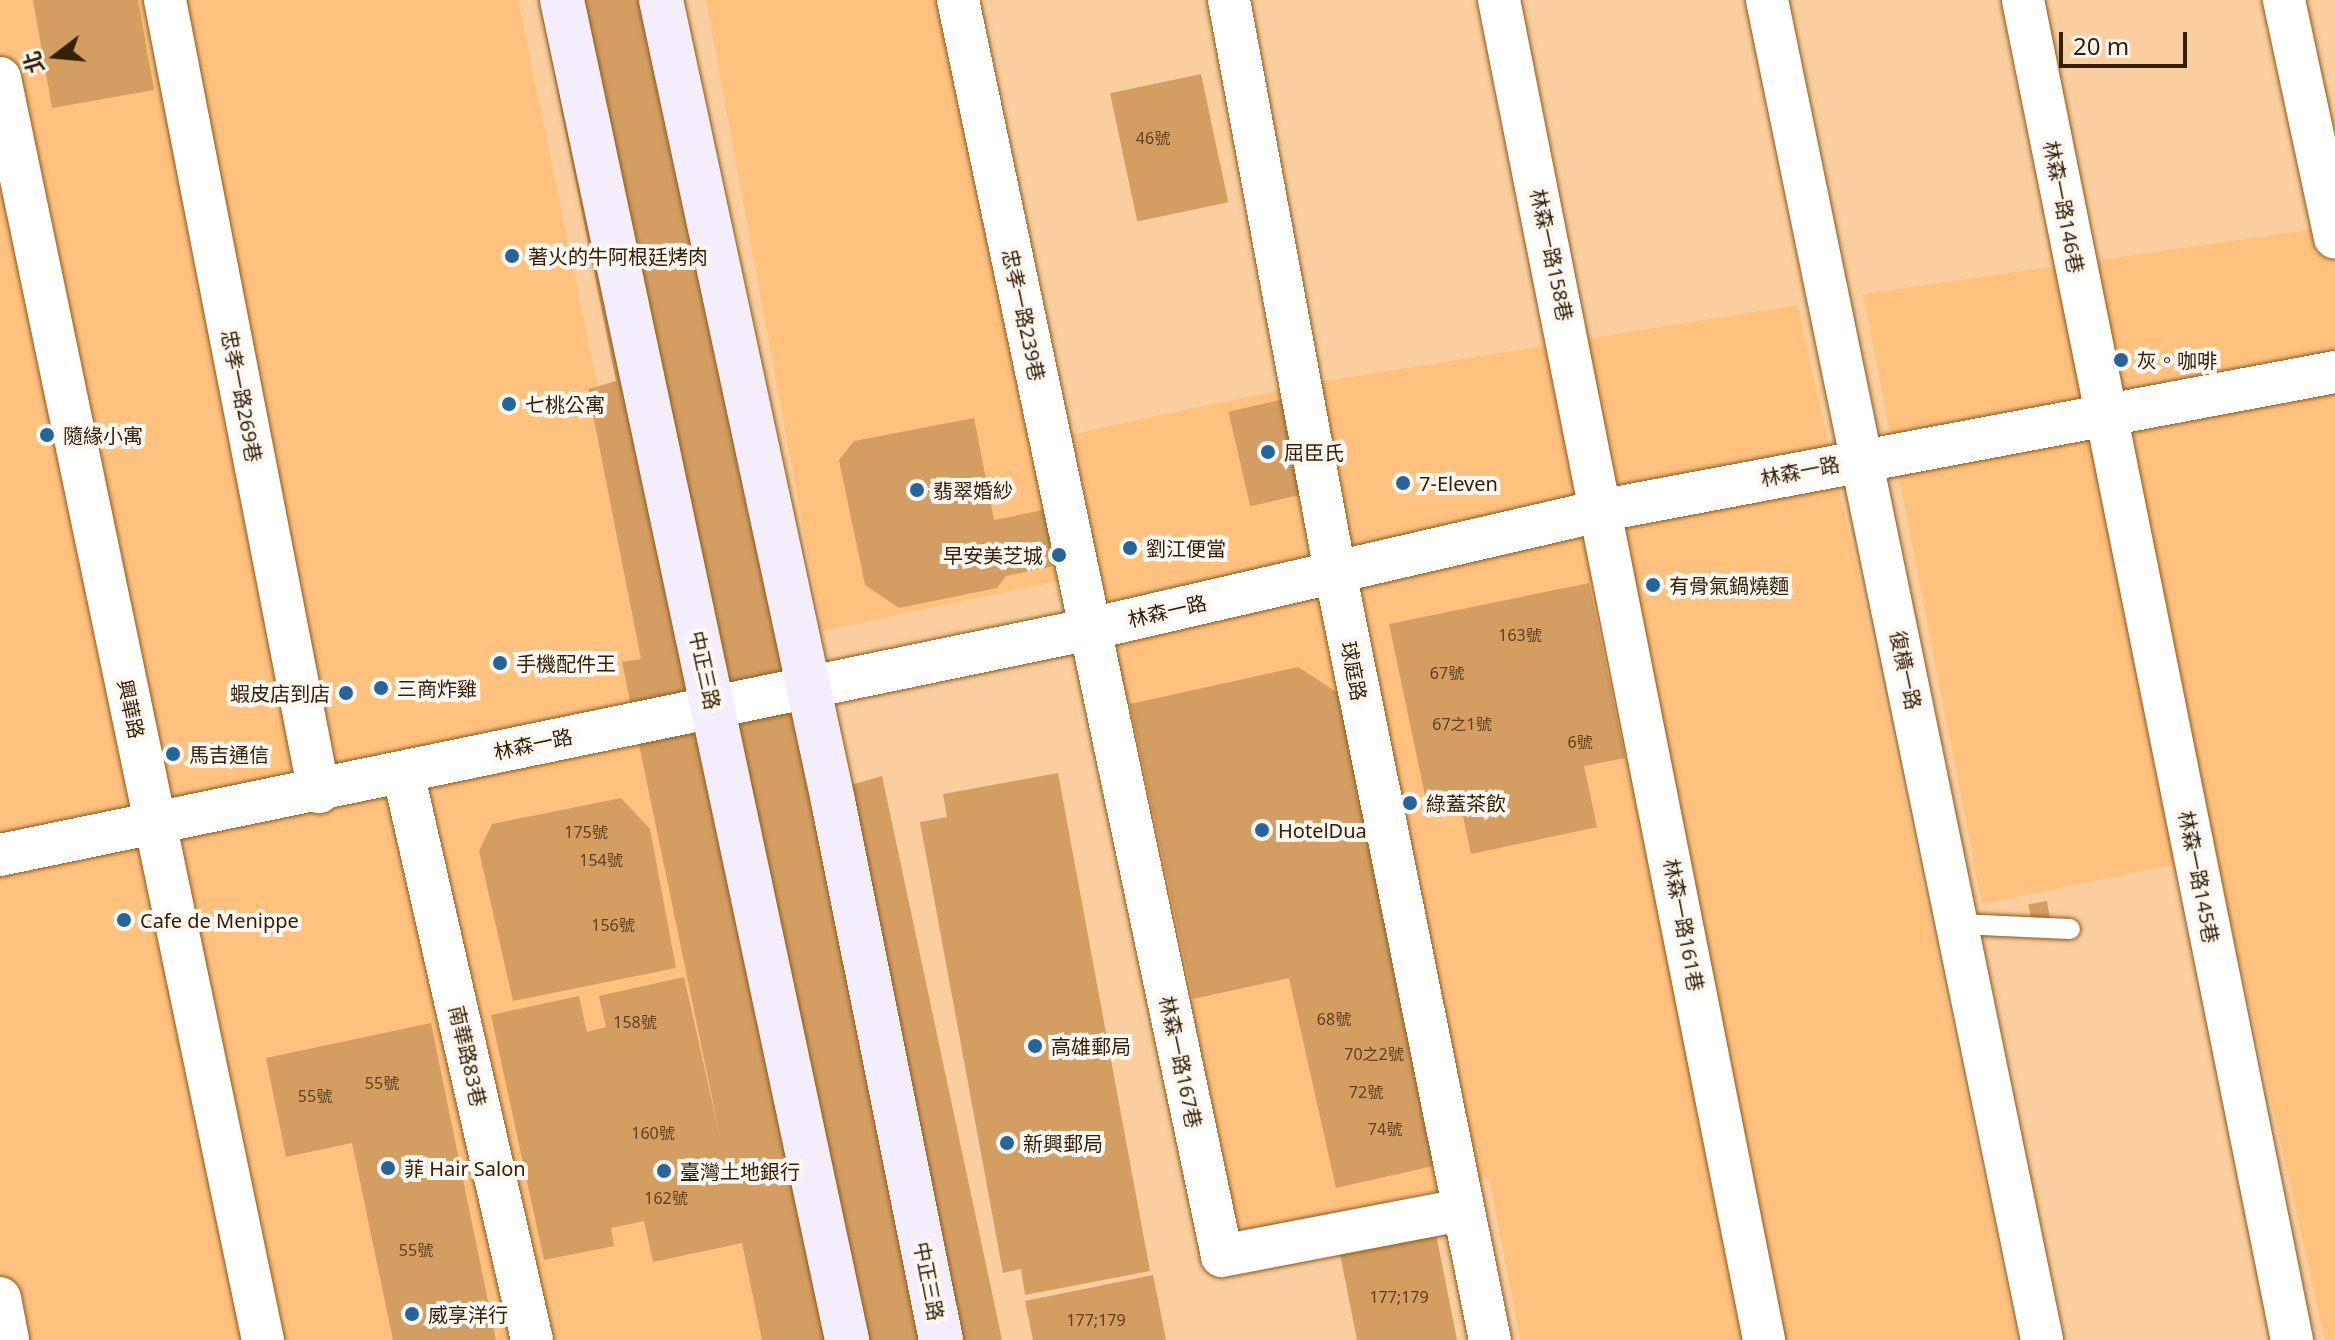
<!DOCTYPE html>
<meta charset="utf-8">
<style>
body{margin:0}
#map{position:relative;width:2335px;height:1340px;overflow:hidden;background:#face9e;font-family:"Noto Sans","Noto Sans TC",sans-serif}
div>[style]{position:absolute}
.built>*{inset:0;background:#ffc17e}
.building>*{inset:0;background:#d49e63;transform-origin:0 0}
.roads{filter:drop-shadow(0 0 2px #8c5a1b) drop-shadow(0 0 2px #8c5a1b)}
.lane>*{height:20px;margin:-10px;padding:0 10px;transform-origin:10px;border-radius:10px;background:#fff}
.street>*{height:42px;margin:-21px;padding:0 21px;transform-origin:21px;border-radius:21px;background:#fff}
.secondary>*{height:44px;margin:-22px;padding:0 22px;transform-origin:22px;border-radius:22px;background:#f4eefc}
.dots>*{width:22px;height:22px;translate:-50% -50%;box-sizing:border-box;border:4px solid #fcf7f1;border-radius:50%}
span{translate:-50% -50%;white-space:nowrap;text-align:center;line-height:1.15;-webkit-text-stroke:8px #fcf7f1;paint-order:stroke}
.number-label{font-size:16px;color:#5d401e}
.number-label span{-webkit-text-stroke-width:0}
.street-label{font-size:20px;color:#352007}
.poi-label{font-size:20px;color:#352007}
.left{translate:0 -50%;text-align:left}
.right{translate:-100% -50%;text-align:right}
.north{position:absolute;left:16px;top:16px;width:80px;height:80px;-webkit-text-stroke:6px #fcf7f1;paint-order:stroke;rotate:254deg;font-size:22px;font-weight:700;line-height:32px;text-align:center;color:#352007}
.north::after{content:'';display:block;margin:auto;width:28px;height:36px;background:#352007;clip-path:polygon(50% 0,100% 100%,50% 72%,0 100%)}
.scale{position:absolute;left:2059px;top:32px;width:128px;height:36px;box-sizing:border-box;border:4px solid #352007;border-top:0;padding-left:10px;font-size:24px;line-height:28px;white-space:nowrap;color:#352007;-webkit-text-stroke:6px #fcf7f1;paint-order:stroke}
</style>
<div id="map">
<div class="built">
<i style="clip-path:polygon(0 0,518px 0,794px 1340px,0 1340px)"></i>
<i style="clip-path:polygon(706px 0,979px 0,1076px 458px,1072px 435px,1131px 421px,1332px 380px,1797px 305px,1857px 568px,2017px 1340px,1520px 1340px,1489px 1178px,1231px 1236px,1100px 572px,822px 631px)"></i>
<i style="clip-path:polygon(2335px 226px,2335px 1340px,2325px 1340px,2216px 856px,1982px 904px,1863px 294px)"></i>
</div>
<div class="building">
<i style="clip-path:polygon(33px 0,138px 0,154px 90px,52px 108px)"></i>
<i style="clip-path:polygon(539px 0,650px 0,851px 785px,882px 776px,1002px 1340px,762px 1340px,742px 1243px,653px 1262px,644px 1221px,611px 1228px,614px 1246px,544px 1260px,491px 1015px,579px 996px,587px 1032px,606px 1027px,599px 996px,684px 977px,721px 1141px,622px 662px,641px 659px,588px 389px,616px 381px)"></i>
<i style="left:1201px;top:74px;width:131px;height:93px;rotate:78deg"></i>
<i style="left:1284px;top:399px;width:97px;height:57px;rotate:77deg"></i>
<i style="clip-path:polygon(974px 418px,994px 520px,1058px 507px,1069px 563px,1006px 576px,997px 588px,899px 608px,865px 585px,839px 460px,854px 441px)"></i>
<i style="clip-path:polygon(1589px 583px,1625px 758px,1584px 766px,1597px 827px,1471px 854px,1458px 793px,1426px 800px,1389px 624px)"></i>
<i style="clip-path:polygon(1298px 667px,1338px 693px,1442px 1164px,1336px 1188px,1289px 978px,1193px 999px,1130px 704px)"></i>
<i style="clip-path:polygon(1058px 773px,1150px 1271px,1025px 1295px,1021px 1269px,1003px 1273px,920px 822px,947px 817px,943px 794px)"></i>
<i style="clip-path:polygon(621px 798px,650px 829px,676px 968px,513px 1001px,479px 851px,492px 824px)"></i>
<i style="left:2047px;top:901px;width:17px;height:19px;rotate:80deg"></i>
<i style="clip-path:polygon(431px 1023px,496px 1340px,393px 1340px,352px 1143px,286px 1157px,266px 1058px)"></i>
<i style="clip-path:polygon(1436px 1234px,1457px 1340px,1357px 1340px,1340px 1254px)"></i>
<i style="clip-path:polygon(1153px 1275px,1166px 1340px,1033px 1340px,1025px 1301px)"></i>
</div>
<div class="roads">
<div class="lane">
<i style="left:1958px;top:924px;width:112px;rotate:2.6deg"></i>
</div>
<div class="street">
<i style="left:165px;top:0;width:807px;rotate:79deg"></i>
<i style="left:958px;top:0;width:1283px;rotate:78.13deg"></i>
<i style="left:1222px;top:1256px;width:243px;rotate:-10.9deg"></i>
<i style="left:1229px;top:0;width:582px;rotate:79.5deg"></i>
<i style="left:1335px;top:572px;width:783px;rotate:78.59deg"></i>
<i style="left:1499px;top:0;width:1366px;rotate:78.81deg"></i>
<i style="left:1767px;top:0;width:1368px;rotate:78.4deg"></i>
<i style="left:2023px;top:0;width:1367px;rotate:78.65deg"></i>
<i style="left:2284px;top:0;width:243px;rotate:77.9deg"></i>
<i style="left:0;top:78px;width:1289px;rotate:78.23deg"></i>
<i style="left:403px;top:772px;width:582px;rotate:77.2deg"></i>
<i style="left:0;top:855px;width:1113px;rotate:-11.71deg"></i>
<i style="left:1090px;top:629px;width:528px;rotate:-13.04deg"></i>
<i style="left:1604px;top:510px;width:744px;rotate:-10.69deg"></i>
<i style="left:0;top:1298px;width:43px;rotate:79.2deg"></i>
</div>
<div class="secondary">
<i style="left:562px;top:0;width:1370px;rotate:77.99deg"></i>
<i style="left:661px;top:0;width:819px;rotate:77.88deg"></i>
<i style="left:833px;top:801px;width:550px;rotate:78.67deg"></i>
</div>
</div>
<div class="dots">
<i style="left:512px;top:256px;background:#26659c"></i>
<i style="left:2121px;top:360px;background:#26659c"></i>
<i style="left:509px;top:404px;background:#26659c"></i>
<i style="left:47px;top:435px;background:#26659c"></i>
<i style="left:1268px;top:452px;background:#26659c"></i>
<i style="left:1403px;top:483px;background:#26659c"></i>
<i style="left:917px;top:490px;background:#26659c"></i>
<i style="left:1130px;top:548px;background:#26659c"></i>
<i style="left:1059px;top:555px;background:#26659c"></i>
<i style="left:1653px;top:585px;background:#26659c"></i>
<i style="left:500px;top:663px;background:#26659c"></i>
<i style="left:381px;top:688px;background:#26659c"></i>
<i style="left:346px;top:693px;background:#26659c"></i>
<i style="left:173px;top:754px;background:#26659c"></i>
<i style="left:1410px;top:803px;background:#26659c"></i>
<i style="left:1262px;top:830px;background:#26659c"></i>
<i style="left:124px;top:920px;background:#26659c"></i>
<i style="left:1035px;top:1046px;background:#26659c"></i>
<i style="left:1007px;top:1143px;background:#26659c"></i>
<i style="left:388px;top:1168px;background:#26659c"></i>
<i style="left:664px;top:1171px;background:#26659c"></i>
<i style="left:412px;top:1314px;background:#26659c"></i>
</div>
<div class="number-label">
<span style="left:1153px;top:138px">46號</span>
<span style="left:1520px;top:635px">163號</span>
<span style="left:1447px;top:673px">67號</span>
<span style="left:1462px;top:724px">67之1號</span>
<span style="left:1580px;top:742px">6號</span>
<span style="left:586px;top:832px">175號</span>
<span style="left:601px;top:860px">154號</span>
<span style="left:613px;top:925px">156號</span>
<span style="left:1334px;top:1019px">68號</span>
<span style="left:635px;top:1022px">158號</span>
<span style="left:1374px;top:1054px">70之2號</span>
<span style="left:382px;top:1083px">55號</span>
<span style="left:1366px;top:1092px">72號</span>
<span style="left:315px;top:1096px">55號</span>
<span style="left:1385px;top:1129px">74號</span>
<span style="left:653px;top:1133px">160號</span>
<span style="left:666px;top:1198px">162號</span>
<span style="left:416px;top:1250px">55號</span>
<span style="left:1399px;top:1297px">177;179</span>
<span style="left:1096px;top:1320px">177;179</span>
</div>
<div class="street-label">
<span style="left:2064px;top:207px;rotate:79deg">林森一路146巷</span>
<span style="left:1552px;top:255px;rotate:78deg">林森一路158巷</span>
<span style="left:1024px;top:315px;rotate:78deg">忠孝一路239巷</span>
<span style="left:242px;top:396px;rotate:79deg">忠孝一路269巷</span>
<span style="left:1800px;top:471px;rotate:-11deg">林森一路</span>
<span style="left:1167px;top:611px;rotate:-13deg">林森一路</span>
<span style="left:705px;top:670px;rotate:78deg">中正三路</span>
<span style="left:1906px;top:670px;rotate:78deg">復橫一路</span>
<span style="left:1354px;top:671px;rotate:79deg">球庭路</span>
<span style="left:131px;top:709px;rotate:78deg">興華路</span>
<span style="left:533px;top:744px;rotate:-12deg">林森一路</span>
<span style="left:2199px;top:877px;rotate:79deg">林森一路145巷</span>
<span style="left:1684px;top:925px;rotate:79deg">林森一路161巷</span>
<span style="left:468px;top:1056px;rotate:77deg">南華路83巷</span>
<span style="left:1181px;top:1062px;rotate:78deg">林森一路167巷</span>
<span style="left:929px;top:1281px;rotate:79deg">中正三路</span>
</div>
<div class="poi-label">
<span class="left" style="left:528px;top:256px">著火的牛阿根廷烤肉</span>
<span class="left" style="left:2137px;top:360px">灰。咖啡</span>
<span class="left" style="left:525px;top:404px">七桃公寓</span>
<span class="left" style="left:63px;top:435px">隨緣小寓</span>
<span class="left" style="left:1284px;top:452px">屈臣氏</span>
<span class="left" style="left:1419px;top:483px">7-Eleven</span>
<span class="left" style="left:933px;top:490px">翡翠婚紗</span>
<span class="left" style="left:1146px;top:548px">劉江便當</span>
<span class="right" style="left:1043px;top:555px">早安美芝城</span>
<span class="left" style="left:1669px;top:585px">有骨氣鍋燒麵</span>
<span class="left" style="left:516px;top:663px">手機配件王</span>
<span class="left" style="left:397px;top:688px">三商炸雞</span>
<span class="right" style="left:330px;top:693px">蝦皮店到店</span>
<span class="left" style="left:189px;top:754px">馬吉通信</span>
<span class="left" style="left:1426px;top:803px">綠蓋茶飲</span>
<span class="left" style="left:1278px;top:830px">HotelDua</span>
<span class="left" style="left:140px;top:920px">Cafe de Menippe</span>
<span class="left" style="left:1051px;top:1046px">高雄郵局</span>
<span class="left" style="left:1023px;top:1143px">新興郵局</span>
<span class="left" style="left:404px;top:1168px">菲 Hair Salon</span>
<span class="left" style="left:680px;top:1171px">臺灣土地銀行</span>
<span class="left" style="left:428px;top:1314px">威享洋行</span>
</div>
<div class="north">北</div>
<div class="scale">20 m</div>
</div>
